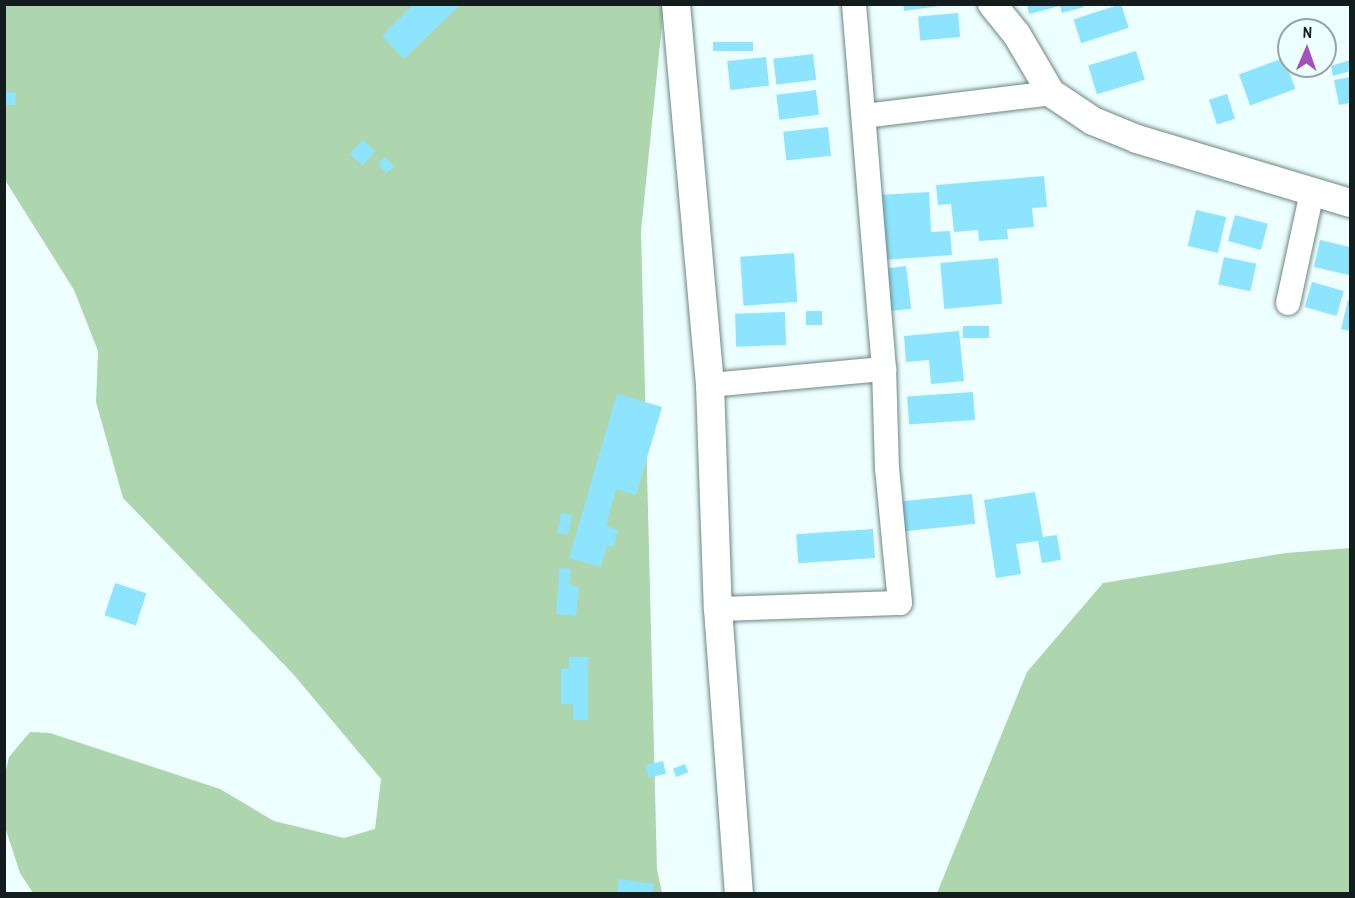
<!DOCTYPE html>
<style>
body{margin:0}
#map{position:relative;width:1355px;height:898px;overflow:hidden;background:#edfffe;font-family:"Archivo Narrow",sans-serif}
div>[style]{position:absolute}
.green>*{inset:0;background:#aed6ae}
.building>*{inset:0;background:#8de4fe;transform-origin:0 0}
.roads{filter:drop-shadow(0 0 2px #6c8786) drop-shadow(0 0 2px #6c8786)}
.minor>*{height:24px;margin:-12px;padding:0 12px;transform-origin:12px;border-radius:12px;background:#fff}
.tertiary>*{height:28px;margin:-14px;padding:0 14px;transform-origin:14px;border-radius:14px;background:#fff}
span{translate:-50% -50%;white-space:nowrap;text-align:center;line-height:1.15;-webkit-text-stroke:4.5px #edfffe;paint-order:stroke}
.frame{position:absolute;inset:0;border:6px solid #131d1d;pointer-events:none}
.north{position:absolute;left:1277px;top:18px;width:60px;height:60px;box-sizing:border-box;background:#edfffe;border:2px solid #96a5a4;border-radius:50%;rotate:2deg;font-size:16px;font-weight:700;line-height:24px;text-align:center;color:#131d1d}
.north::after{content:'';display:block;margin:auto;width:21px;height:27px;background:#a54fbc;clip-path:polygon(50% 0,100% 100%,50% 72%,0 100%)}
</style>
<div id="map">
<div class="green">
<i style="clip-path:polygon(5px 5px,664px 5px,641px 231px,657px 869px,662px 893px,33px 893px,20px 873px,4px 824px,5px 774px,9px 757px,30px 732px,50px 733px,220px 789px,274px 821px,344px 838px,375px 829px,381px 779px,294px 675px,123px 498px,96px 402px,98px 351px,74px 290px,5px 180px)"></i>
<i style="clip-path:polygon(1350px 548px,1350px 893px,937px 893px,1027px 672px,1103px 583px,1286px 553px)"></i>
</div>
<div class="building">
<i style="clip-path:polygon(414px 4px,461px 4px,404px 59px,382px 36px)"></i>
<i style="clip-path:polygon(903px 4px,940px 4px,940px 6px,904px 11px)"></i>
<i style="clip-path:polygon(1027px 4px,1083px 5px,1084px 7px,1062px 13px,1060px 6px,1029px 14px)"></i>
<i style="left:1121px;top:4px;width:25px;height:50px;rotate:72deg"></i>
<i style="left:958px;top:13px;width:24px;height:40px;rotate:85deg"></i>
<i style="left:753px;top:42px;width:9px;height:40px;rotate:90deg"></i>
<i style="left:1136px;top:51px;width:30px;height:50px;rotate:73deg"></i>
<i style="left:813px;top:54px;width:26px;height:40px;rotate:83deg"></i>
<i style="left:766px;top:57px;width:29px;height:39px;rotate:84deg"></i>
<i style="left:1284px;top:58px;width:33px;height:48px;rotate:70deg"></i>
<i style="clip-path:polygon(1350px 60px,1350px 71px,1333px 76px,1331px 66px)"></i>
<i style="clip-path:polygon(1350px 77px,1350px 103px,1339px 105px,1334px 80px)"></i>
<i style="left:816px;top:90px;width:25px;height:40px;rotate:83deg"></i>
<i style="clip-path:polygon(4px 92px,16px 93px,15px 105px,4px 105px)"></i>
<i style="left:1227px;top:94px;width:26px;height:19px;rotate:72deg"></i>
<i style="left:828px;top:127px;width:29px;height:45px;rotate:84deg"></i>
<i style="left:362px;top:140px;width:17px;height:19px;rotate:40deg"></i>
<i style="left:385px;top:157px;width:13px;height:10px;rotate:48deg"></i>
<i style="clip-path:polygon(1044px 176px,1047px 207px,1032px 208px,1034px 227px,1007px 229px,1008px 239px,979px 241px,978px 230px,954px 232px,951px 204px,938px 205px,936px 185px)"></i>
<i style="clip-path:polygon(929px 192px,931px 232px,950px 231px,952px 255px,883px 260px,879px 195px)"></i>
<i style="left:1196px;top:210px;width:31px;height:37px;rotate:13deg"></i>
<i style="left:1235px;top:215px;width:34px;height:27px;rotate:15deg"></i>
<i style="clip-path:polygon(1320px 240px,1350px 247px,1349px 275px,1314px 267px)"></i>
<i style="left:794px;top:253px;width:49px;height:54px;rotate:86deg"></i>
<i style="left:1224px;top:257px;width:33px;height:28px;rotate:12deg"></i>
<i style="left:998px;top:258px;width:46px;height:58px;rotate:85deg"></i>
<i style="left:906px;top:266px;width:43px;height:20px;rotate:83deg"></i>
<i style="left:1312px;top:282px;width:33px;height:26px;rotate:16deg"></i>
<i style="clip-path:polygon(1348px 300px,1350px 301px,1350px 331px,1341px 329px)"></i>
<i style="left:822px;top:311px;width:14px;height:16px;rotate:90deg"></i>
<i style="left:785px;top:312px;width:33px;height:50px;rotate:88deg"></i>
<i style="left:989px;top:326px;width:12px;height:26px;rotate:90deg"></i>
<i style="clip-path:polygon(959px 331px,964px 381px,931px 384px,929px 360px,906px 362px,904px 336px)"></i>
<i style="left:973px;top:392px;width:28px;height:66px;rotate:86deg"></i>
<i style="clip-path:polygon(617px 394px,662px 407px,636px 495px,616px 489px,606px 526px,618px 530px,613px 547px,607px 545px,601px 567px,569px 558px)"></i>
<i style="clip-path:polygon(1035px 492px,1043px 537px,1057px 535px,1061px 560px,1042px 563px,1038px 541px,1016px 544px,1021px 574px,996px 578px,984px 500px)"></i>
<i style="left:972px;top:494px;width:30px;height:70px;rotate:84deg"></i>
<i style="left:561px;top:513px;width:11px;height:20px;rotate:10deg"></i>
<i style="left:873px;top:529px;width:29px;height:77px;rotate:86deg"></i>
<i style="clip-path:polygon(560px 568px,571px 569px,569px 584px,579px 588px,576px 616px,556px 614px)"></i>
<i style="left:115px;top:583px;width:33px;height:34px;rotate:18deg"></i>
<i style="clip-path:polygon(569px 657px,588px 657px,588px 720px,573px 720px,573px 704px,561px 704px,561px 669px,569px 669px)"></i>
<i style="left:663px;top:761px;width:13px;height:18px;rotate:77deg"></i>
<i style="left:685px;top:764px;width:9px;height:13px;rotate:69deg"></i>
<i style="clip-path:polygon(619px 879px,654px 884px,652px 894px,617px 894px)"></i>
</div>
<div class="roads">
<div class="minor">
<i style="left:865px;top:116px;width:187px;rotate:-7deg"></i>
<i style="left:1288px;top:303px;width:114px;rotate:-77.8deg"></i>
<i style="left:710px;top:385px;width:175px;rotate:-5.3deg"></i>
<i style="left:718px;top:609px;width:182px;rotate:-1.9deg"></i>
<i style="left:900px;top:603px;width:135px;rotate:-95.5deg"></i>
<i style="left:887px;top:469px;width:100px;rotate:-91.7deg"></i>
<i style="left:884px;top:369px;width:366px;rotate:-94.7deg"></i>
</div>
<div class="tertiary">
<i style="left:676px;top:4px;width:383px;rotate:84.9deg"></i>
<i style="left:710px;top:385px;width:224px;rotate:88deg"></i>
<i style="left:718px;top:609px;width:286px;rotate:85.8deg"></i>
<i style="left:992px;top:4px;width:40px;rotate:51deg"></i>
<i style="left:1017px;top:35px;width:67px;rotate:59.6deg"></i>
<i style="left:1051px;top:93px;width:50px;rotate:33.7deg"></i>
<i style="left:1093px;top:121px;width:48px;rotate:22.2deg"></i>
<i style="left:1137px;top:139px;width:222px;rotate:16.7deg"></i>
</div>
</div>
<div class="frame"></div>
<div class="north">N</div>
</div>
